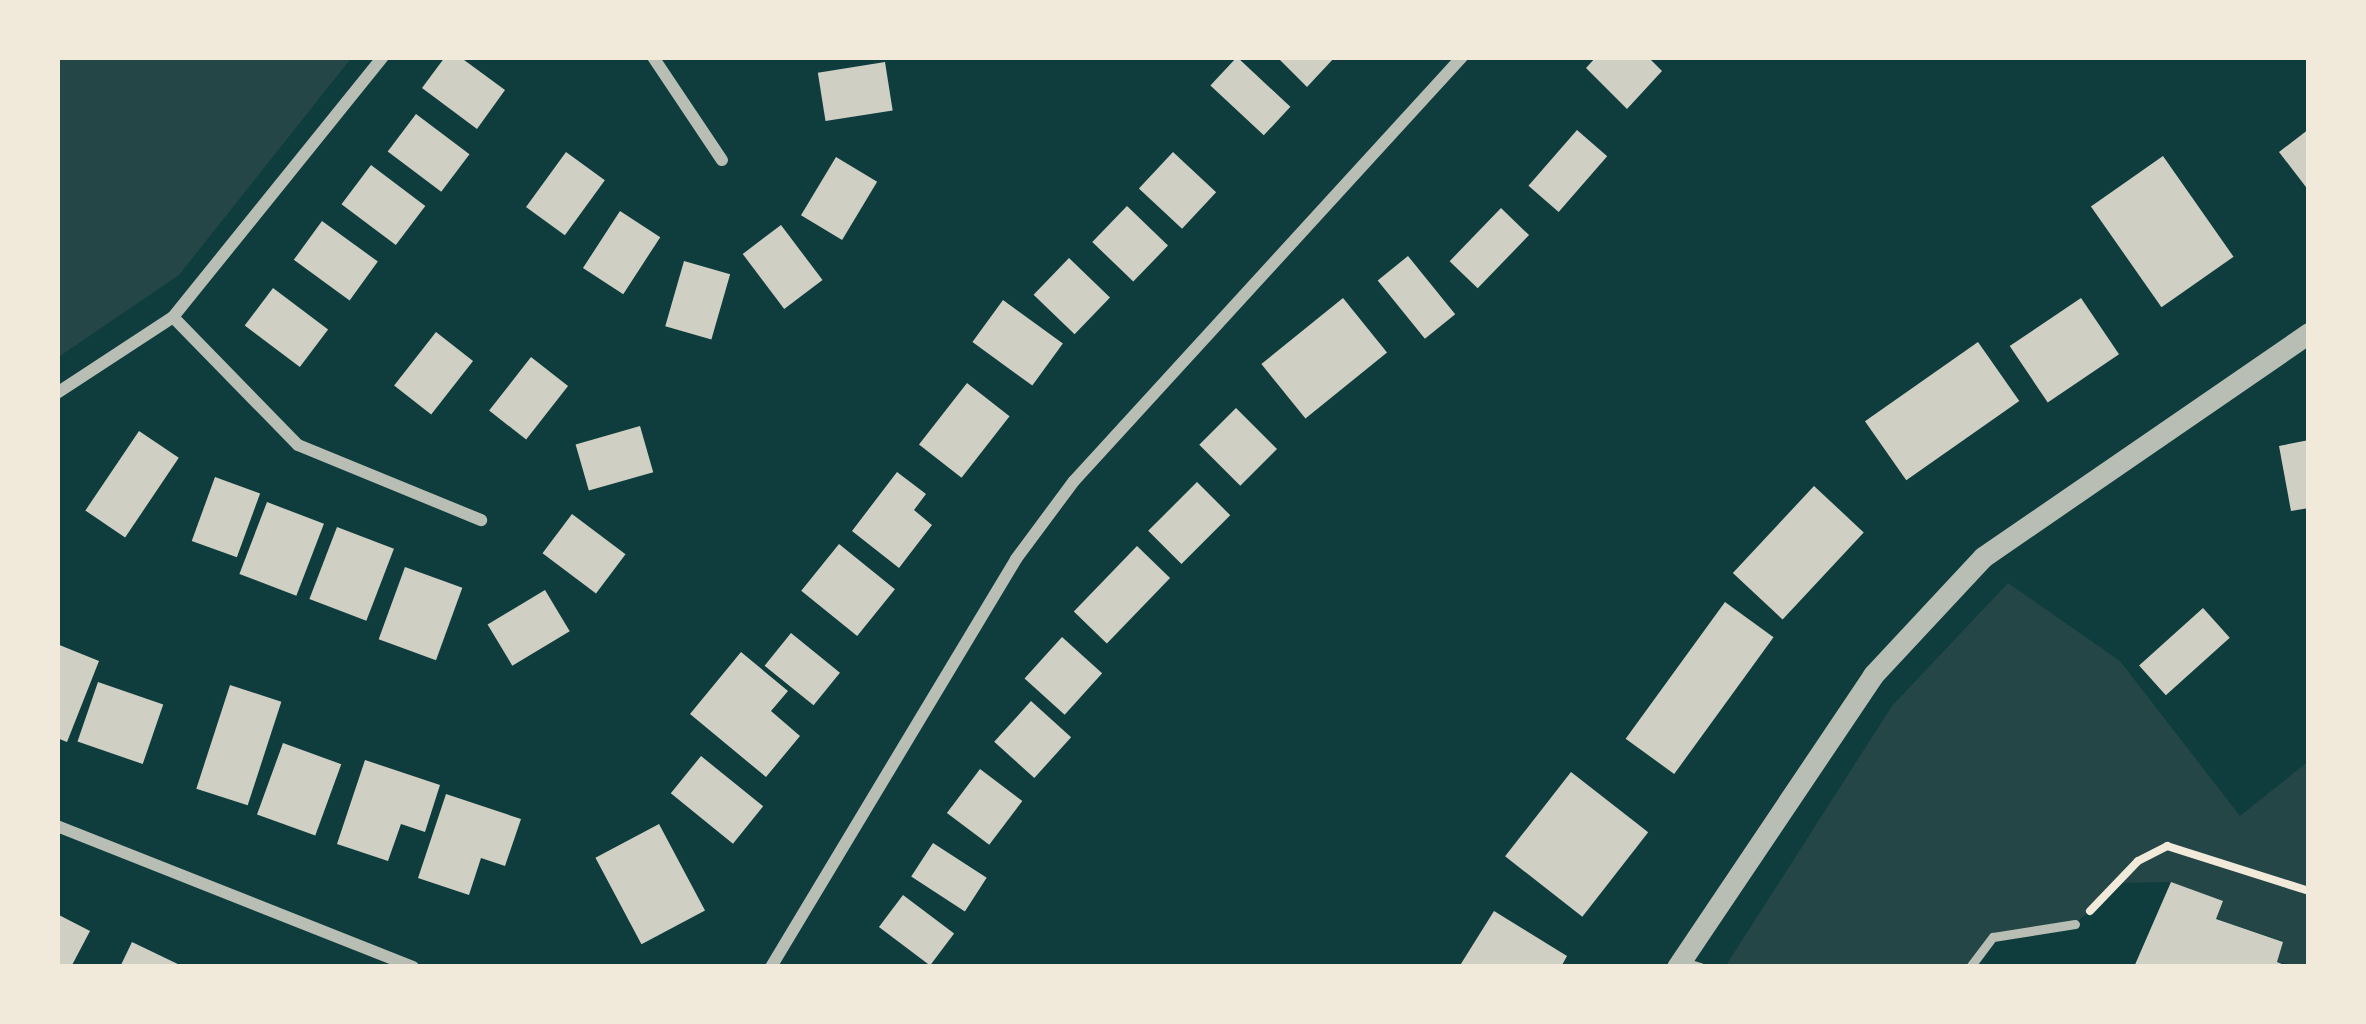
<!DOCTYPE html>
<style>
body{margin:0}
#map{position:relative;width:2366px;height:1024px;overflow:hidden;background:#0f3d3e;font-family:Manrope,sans-serif}
div>[style]{position:absolute}
.green>*{inset:0;background:#244646}
.building>*{inset:0;background:#cfcfc3;transform-origin:0 0}
.path>*{height:8px;margin:-4px;padding:0 4px;transform-origin:4px;border-radius:4px;background:#f1e9da}
.service>*{height:9px;margin:-4.5px;padding:0 4.5px;transform-origin:4.5px;border-radius:4.5px;background:#b8beb3}
.minor>*{height:12px;margin:-6px;padding:0 6px;transform-origin:6px;border-radius:6px;background:#b8beb3}
.tertiary>*{height:21px;margin:-10.5px;padding:0 10.5px;transform-origin:10.5px;border-radius:10.5px;background:#b8beb3}
span{translate:-50% -50%;white-space:nowrap;text-align:center;line-height:1.15;-webkit-text-stroke:9px #f1e9da;paint-order:stroke}
.frame{position:absolute;inset:0;border:60px solid #f1e9da;pointer-events:none}
</style>
<div id="map">
<div class="green">
<i style="clip-path:polygon(57px 57px,352px 57px,179px 275px,57px 358px)"></i>
<i style="clip-path:polygon(2008px 583px,2120px 661px,2240px 816px,2309px 761px,2309px 967px,2277px 962px,2282px 941px,2216px 919px,2222px 901px,2170px 882px,2120px 883px,2075px 924px,1993px 937px,1970px 967px,1725px 967px,1892px 706px)"></i>
</div>
<div class="building">
<i style="clip-path:polygon(445px 57px,460px 57px,505px 90px,477px 129px,422px 88px)"></i>
<i style="left:1237px;top:57px;width:73px;height:39px;rotate:43deg"></i>
<i style="clip-path:polygon(1277px 57px,1335px 57px,1307px 87px)"></i>
<i style="clip-path:polygon(1596px 57px,1648px 57px,1662px 71px,1627px 109px,1586px 68px)"></i>
<i style="left:885px;top:62px;width:49px;height:68px;rotate:81deg"></i>
<i style="left:416px;top:114px;width:67px;height:47px;rotate:37deg"></i>
<i style="clip-path:polygon(2309px 129px,2309px 191px,2279px 152px)"></i>
<i style="left:1577px;top:130px;width:40px;height:74px;rotate:41deg"></i>
<i style="left:566px;top:152px;width:48px;height:68px;rotate:36deg"></i>
<i style="left:1173px;top:152px;width:59px;height:50px;rotate:43deg"></i>
<i style="left:2163px;top:156px;width:123px;height:88px;rotate:55deg"></i>
<i style="left:836px;top:157px;width:48px;height:68px;rotate:31deg"></i>
<i style="left:371px;top:165px;width:68px;height:49px;rotate:37deg"></i>
<i style="left:1127px;top:206px;width:57px;height:50px;rotate:44deg"></i>
<i style="left:1501px;top:208px;width:39px;height:74px;rotate:44deg"></i>
<i style="left:620px;top:211px;width:48px;height:68px;rotate:33deg"></i>
<i style="left:322px;top:221px;width:69px;height:48px;rotate:36deg"></i>
<i style="left:781px;top:225px;width:69px;height:48px;rotate:53deg"></i>
<i style="left:1408px;top:256px;width:75px;height:39px;rotate:51deg"></i>
<i style="left:1069px;top:258px;width:57px;height:51px;rotate:44deg"></i>
<i style="left:684px;top:261px;width:48px;height:68px;rotate:16deg"></i>
<i style="left:273px;top:288px;width:69px;height:47px;rotate:37deg"></i>
<i style="left:1343px;top:298px;width:70px;height:105px;rotate:51deg"></i>
<i style="left:2081px;top:298px;width:68px;height:86px;rotate:56deg"></i>
<i style="left:1003px;top:300px;width:74px;height:52px;rotate:36deg"></i>
<i style="left:436px;top:332px;width:47px;height:68px;rotate:38deg"></i>
<i style="left:1978px;top:342px;width:72px;height:138px;rotate:55deg"></i>
<i style="left:531px;top:357px;width:47px;height:68px;rotate:38deg"></i>
<i style="left:967px;top:383px;width:54px;height:78px;rotate:38deg"></i>
<i style="left:1236px;top:408px;width:58px;height:52px;rotate:45deg"></i>
<i style="left:640px;top:426px;width:48px;height:67px;rotate:74deg"></i>
<i style="left:139px;top:431px;width:48px;height:96px;rotate:34deg"></i>
<i style="clip-path:polygon(2309px 440px,2309px 508px,2291px 511px,2279px 446px)"></i>
<i style="clip-path:polygon(897px 472px,926px 494px,914px 510px,932px 525px,899px 568px,852px 531px)"></i>
<i style="left:215px;top:477px;width:48px;height:68px;rotate:20deg"></i>
<i style="left:1197px;top:482px;width:47px;height:69px;rotate:45deg"></i>
<i style="left:1814px;top:486px;width:68px;height:119px;rotate:43deg"></i>
<i style="left:267px;top:502px;width:61px;height:77px;rotate:21deg"></i>
<i style="left:572px;top:514px;width:67px;height:49px;rotate:37deg"></i>
<i style="left:337px;top:527px;width:61px;height:77px;rotate:21deg"></i>
<i style="left:839px;top:544px;width:72px;height:60px;rotate:39deg"></i>
<i style="left:1137px;top:546px;width:46px;height:91px;rotate:44deg"></i>
<i style="left:405px;top:567px;width:61px;height:77px;rotate:20deg"></i>
<i style="left:545px;top:590px;width:48px;height:67px;rotate:59deg"></i>
<i style="left:1725px;top:602px;width:60px;height:169px;rotate:36deg"></i>
<i style="left:2203px;top:608px;width:40px;height:86px;rotate:48deg"></i>
<i style="left:791px;top:633px;width:63px;height:42px;rotate:39deg"></i>
<i style="left:1062px;top:637px;width:54px;height:56px;rotate:42deg"></i>
<i style="clip-path:polygon(57px 644px,99px 661px,67px 742px,57px 738px)"></i>
<i style="clip-path:polygon(741px 652px,788px 691px,771px 711px,800px 736px,766px 777px,690px 714px)"></i>
<i style="left:98px;top:682px;width:69px;height:63px;rotate:19deg"></i>
<i style="left:230px;top:685px;width:54px;height:109px;rotate:18deg"></i>
<i style="left:1031px;top:701px;width:54px;height:55px;rotate:42deg"></i>
<i style="left:283px;top:743px;width:62px;height:76px;rotate:20deg"></i>
<i style="left:701px;top:756px;width:80px;height:48px;rotate:39deg"></i>
<i style="clip-path:polygon(365px 760px,440px 785px,425px 832px,401px 824px,388px 861px,337px 844px)"></i>
<i style="left:980px;top:769px;width:53px;height:55px;rotate:37deg"></i>
<i style="left:1571px;top:772px;width:98px;height:107px;rotate:38deg"></i>
<i style="clip-path:polygon(446px 794px,521px 819px,505px 866px,481px 858px,469px 895px,418px 878px)"></i>
<i style="left:659px;top:824px;width:98px;height:72px;rotate:62deg"></i>
<i style="left:933px;top:843px;width:64px;height:40px;rotate:33deg"></i>
<i style="clip-path:polygon(2171px 882px,2223px 901px,2216px 919px,2283px 942px,2277px 962px,2289px 967px,2134px 967px)"></i>
<i style="left:903px;top:895px;width:64px;height:40px;rotate:37deg"></i>
<i style="clip-path:polygon(1494px 911px,1567px 956px,1561px 967px,1459px 967px)"></i>
<i style="clip-path:polygon(57px 914px,90px 931px,71px 967px,57px 966px)"></i>
<i style="clip-path:polygon(132px 942px,184px 967px,120px 967px)"></i>
</div>
<div class="path">
<i style="left:2090px;top:911px;width:69px;rotate:-46.2deg"></i>
<i style="left:2138px;top:861px;width:33px;rotate:-27deg"></i>
<i style="left:2167px;top:846px;width:149px;rotate:17.6deg"></i>
</div>
<div class="service">
<i style="left:1680px;top:961px;width:21px;rotate:17deg"></i>
<i style="left:1970px;top:967px;width:38px;rotate:-53deg"></i>
<i style="left:1993px;top:937px;width:83px;rotate:-9deg"></i>
</div>
<div class="minor">
<i style="left:653px;top:57px;width:124px;rotate:56.2deg"></i>
<i style="left:173px;top:317px;width:179px;rotate:45.7deg"></i>
<i style="left:298px;top:445px;width:198px;rotate:22.3deg"></i>
<i style="left:57px;top:393px;width:139px;rotate:-33.2deg"></i>
<i style="left:173px;top:317px;width:334px;rotate:-51.1deg"></i>
<i style="left:57px;top:826px;width:383px;rotate:21.6deg"></i>
<i style="left:771px;top:967px;width:476px;rotate:-59deg"></i>
<i style="left:1016px;top:559px;width:97px;rotate:-53.4deg"></i>
<i style="left:1074px;top:481px;width:575px;rotate:-47.54deg"></i>
</div>
<div class="tertiary">
<i style="left:1677px;top:967px;width:352px;rotate:-56.1deg"></i>
<i style="left:1873px;top:675px;width:161px;rotate:-47deg"></i>
<i style="left:1983px;top:557px;width:396px;rotate:-34.5deg"></i>
</div>
<div class="frame"></div>
</div>
